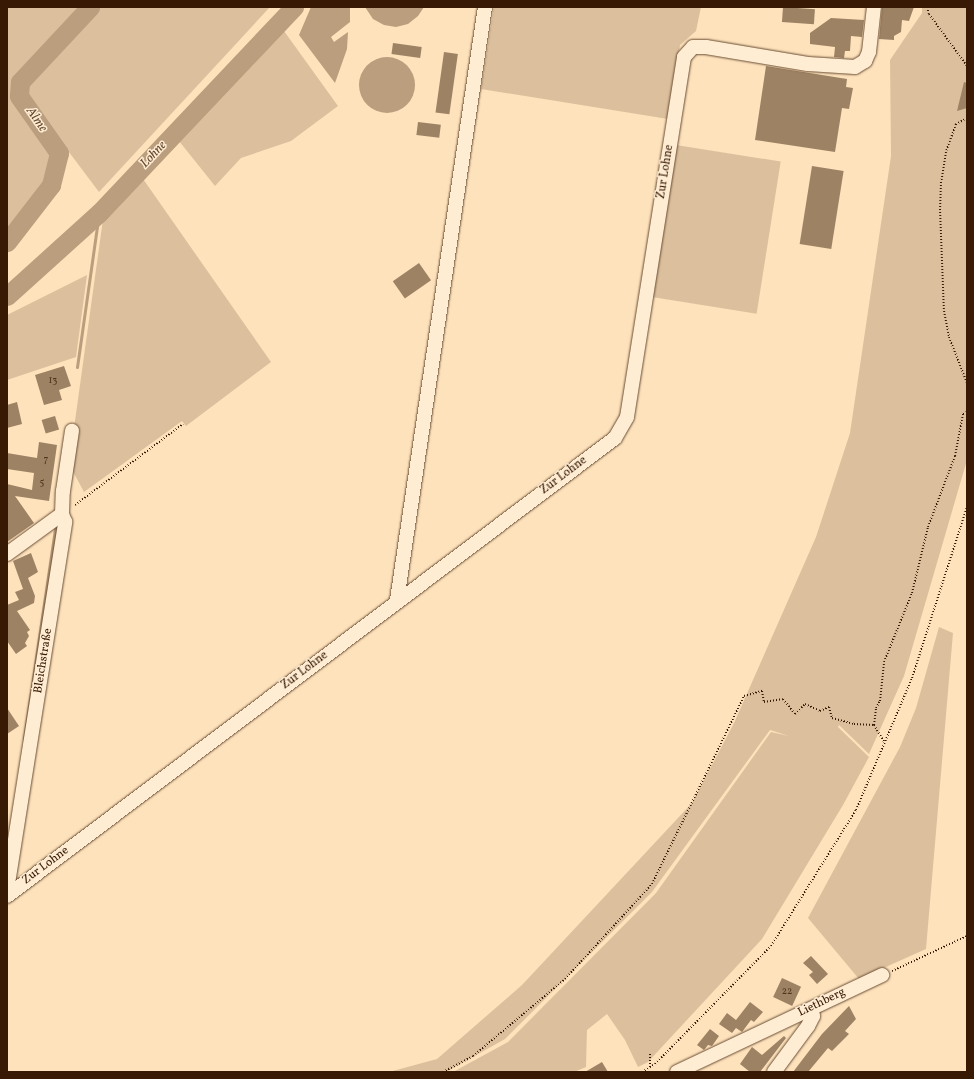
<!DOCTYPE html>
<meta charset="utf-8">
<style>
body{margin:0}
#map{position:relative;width:974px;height:1079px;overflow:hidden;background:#fde2bc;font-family:Vollkorn,serif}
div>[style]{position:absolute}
.green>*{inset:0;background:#dcc09d;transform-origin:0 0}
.water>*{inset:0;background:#ba9e7d}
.round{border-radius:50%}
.stream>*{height:3px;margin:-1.5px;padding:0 1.5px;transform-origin:1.5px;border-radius:1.5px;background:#ba9e7d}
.river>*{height:19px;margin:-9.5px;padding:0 9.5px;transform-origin:9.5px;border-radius:9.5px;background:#ba9e7d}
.building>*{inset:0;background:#9e8264;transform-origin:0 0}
.path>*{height:2px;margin-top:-1px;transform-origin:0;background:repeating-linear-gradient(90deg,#381a04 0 1px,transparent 0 3px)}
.roads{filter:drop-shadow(0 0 1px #694c32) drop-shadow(0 0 1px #694c32)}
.minor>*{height:14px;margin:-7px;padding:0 7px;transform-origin:7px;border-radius:7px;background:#feecd3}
span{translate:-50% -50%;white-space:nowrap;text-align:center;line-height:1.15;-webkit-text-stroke:3px #feecd3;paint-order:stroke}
.number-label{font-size:10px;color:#52341c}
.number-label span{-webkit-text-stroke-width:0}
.street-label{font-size:12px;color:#381a04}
.water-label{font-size:13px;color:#66482e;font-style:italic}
.frame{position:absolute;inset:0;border:8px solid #381a04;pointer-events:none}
</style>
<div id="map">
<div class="green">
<i style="clip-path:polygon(7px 7px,85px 7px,16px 80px,13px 96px,52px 154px,46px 185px,7px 231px)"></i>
<i style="clip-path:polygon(100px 7px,270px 7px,99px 192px,26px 95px,27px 85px)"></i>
<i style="clip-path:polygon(494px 7px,701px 7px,696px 31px,680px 45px,668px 119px,481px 89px)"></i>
<i style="clip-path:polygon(922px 7px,967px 7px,967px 460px,904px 676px,869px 754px,839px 725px,837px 729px,838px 727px,869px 757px,843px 805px,762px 939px,648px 1062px,638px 1067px,625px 1040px,607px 1014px,587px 1030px,586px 1067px,574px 1072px,453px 1072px,508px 1042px,656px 893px,771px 732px,789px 736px,770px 730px,652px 892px,505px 1039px,446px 1072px,389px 1072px,437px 1059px,522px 985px,692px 803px,734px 723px,816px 537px,850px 433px,891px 156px,890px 60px,922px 13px)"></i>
<i style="clip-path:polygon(284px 31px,338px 106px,291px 141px,241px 158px,215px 186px,179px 141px)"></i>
<i style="left:676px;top:145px;width:106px;height:154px;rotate:9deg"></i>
<i style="clip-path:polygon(141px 176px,271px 362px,186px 426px,182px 421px,84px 492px,69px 464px,104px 212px)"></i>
<i style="clip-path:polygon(87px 275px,76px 357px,7px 380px,7px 315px)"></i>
<i style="clip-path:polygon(939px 627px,953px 633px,926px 949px,859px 979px,808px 918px,900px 747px,916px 708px)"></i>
</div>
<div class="water">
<i style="clip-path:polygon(311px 7px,350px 7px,350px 22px,331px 37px,334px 42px,348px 32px,347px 49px,335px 83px,299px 35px)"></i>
<i style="clip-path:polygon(365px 7px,424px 7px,418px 16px,408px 24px,396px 27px,384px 25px,373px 19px)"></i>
<i class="round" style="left:359px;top:57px;width:56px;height:56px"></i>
</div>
<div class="stream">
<i style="left:77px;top:367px;width:156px;rotate:-81.9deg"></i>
<i style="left:24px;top:739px;width:213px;rotate:-81.6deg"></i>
</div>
<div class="river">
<i style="left:7px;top:242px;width:72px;rotate:-52.3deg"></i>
<i style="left:51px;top:185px;width:33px;rotate:-76deg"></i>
<i style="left:59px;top:153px;width:70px;rotate:-125.1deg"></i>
<i style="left:19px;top:96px;width:14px;rotate:-86deg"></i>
<i style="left:20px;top:82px;width:103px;rotate:-47deg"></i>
<i style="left:7px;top:296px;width:124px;rotate:-42.1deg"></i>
<i style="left:99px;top:213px;width:284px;rotate:-46.6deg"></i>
</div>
<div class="building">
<i style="left:783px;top:7px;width:32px;height:15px;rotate:4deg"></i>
<i style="clip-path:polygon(882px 7px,914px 7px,909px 21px,902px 20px,901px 32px,894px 36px,894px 40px,879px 39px)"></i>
<i style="clip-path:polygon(831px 18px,864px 20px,862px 37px,851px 36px,850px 51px,845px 51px,844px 58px,834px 57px,835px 47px,810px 44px,810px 33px)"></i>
<i style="left:393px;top:43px;width:29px;height:11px;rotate:8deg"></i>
<i style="left:444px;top:52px;width:14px;height:61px;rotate:8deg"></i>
<i style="clip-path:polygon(766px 66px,847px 79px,846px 87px,853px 88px,849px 109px,842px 108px,835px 152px,755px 140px)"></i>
<i style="clip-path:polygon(964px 82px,967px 83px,967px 108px,957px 111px)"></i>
<i style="left:418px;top:122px;width:23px;height:13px;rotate:7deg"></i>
<i style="left:812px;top:166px;width:32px;height:79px;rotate:9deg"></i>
<i style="left:419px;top:263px;width:21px;height:32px;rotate:55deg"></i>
<i style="clip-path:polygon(64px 366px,71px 386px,59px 390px,62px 400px,44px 405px,35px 375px)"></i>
<i style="clip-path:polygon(17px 402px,22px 424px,7px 428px,7px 405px)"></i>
<i style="left:55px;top:416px;width:14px;height:14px;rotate:73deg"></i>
<i style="clip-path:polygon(39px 442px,57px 445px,49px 501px,15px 496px,34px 523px,7px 542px,7px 484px,32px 490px,34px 473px,7px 469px,7px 453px,37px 458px)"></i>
<i style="clip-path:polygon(31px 553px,38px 572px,28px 578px,35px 596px,34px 603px,17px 611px,30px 630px,27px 632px,29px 636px,25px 643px,27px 646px,16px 654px,7px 641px,7px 605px,19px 600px,15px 592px,23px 589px,13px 561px)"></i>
<i style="clip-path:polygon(7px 708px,19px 726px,7px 734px)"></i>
<i style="clip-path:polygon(811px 956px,828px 974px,817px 984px,809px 975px,813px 972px,803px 963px)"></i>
<i style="left:782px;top:978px;width:21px;height:21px;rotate:25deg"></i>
<i style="clip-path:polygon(750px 1002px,763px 1012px,754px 1022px,751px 1020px,742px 1032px,736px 1028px,732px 1033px,719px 1024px,727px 1013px,736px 1020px)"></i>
<i style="clip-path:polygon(849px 1006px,856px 1019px,845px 1031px,849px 1034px,832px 1051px,828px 1048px,808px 1072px,793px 1072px,822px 1034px)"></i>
<i style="clip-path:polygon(710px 1029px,719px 1036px,712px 1046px,708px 1045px,704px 1050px,697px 1045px)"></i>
<i style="clip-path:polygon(784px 1036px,786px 1038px,760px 1072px,750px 1072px,740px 1064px,752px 1047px,762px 1055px)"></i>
<i style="clip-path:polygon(602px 1062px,608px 1072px,585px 1072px)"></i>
</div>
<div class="path">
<i style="left:927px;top:7px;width:7px;rotate:74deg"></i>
<i style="left:929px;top:14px;width:64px;rotate:53.8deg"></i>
<i style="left:967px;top:118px;width:13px;rotate:151deg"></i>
<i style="left:956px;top:124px;width:30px;rotate:110deg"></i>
<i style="left:946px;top:152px;width:30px;rotate:99deg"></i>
<i style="left:941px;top:182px;width:27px;rotate:92deg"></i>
<i style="left:940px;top:209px;width:102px;rotate:87.8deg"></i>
<i style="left:944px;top:311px;width:26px;rotate:79deg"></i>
<i style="left:949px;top:337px;width:49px;rotate:68.6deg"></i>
<i style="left:75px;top:505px;width:135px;rotate:-36.9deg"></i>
<i style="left:874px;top:725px;width:17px;rotate:-83deg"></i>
<i style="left:876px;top:708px;width:8px;rotate:-60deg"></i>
<i style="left:880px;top:701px;width:39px;rotate:-84deg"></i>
<i style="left:884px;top:662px;width:74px;rotate:-67.9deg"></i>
<i style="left:912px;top:593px;width:68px;rotate:-76.4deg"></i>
<i style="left:928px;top:527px;width:76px;rotate:-69.2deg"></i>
<i style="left:955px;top:456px;width:43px;rotate:-79.2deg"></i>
<i style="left:963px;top:414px;width:4px;rotate:-27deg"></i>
<i style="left:892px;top:971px;width:83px;rotate:-25deg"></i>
<i style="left:650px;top:1067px;width:13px;rotate:-90deg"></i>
<i style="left:443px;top:1072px;width:34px;rotate:-28deg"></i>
<i style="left:473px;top:1056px;width:120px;rotate:-39.9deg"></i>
<i style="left:565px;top:979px;width:129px;rotate:-47.5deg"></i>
<i style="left:652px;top:884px;width:209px;rotate:-63.9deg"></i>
<i style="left:744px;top:696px;width:19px;rotate:-16deg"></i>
<i style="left:762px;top:691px;width:11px;rotate:80deg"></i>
<i style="left:764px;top:702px;width:19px;rotate:-9deg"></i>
<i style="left:783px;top:699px;width:19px;rotate:51deg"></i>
<i style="left:795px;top:714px;width:14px;rotate:-45deg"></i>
<i style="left:805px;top:704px;width:17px;rotate:25deg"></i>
<i style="left:820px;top:711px;width:10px;rotate:-24deg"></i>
<i style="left:829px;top:707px;width:11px;rotate:75deg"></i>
<i style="left:832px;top:718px;width:23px;rotate:15deg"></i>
<i style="left:854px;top:724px;width:20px;rotate:3deg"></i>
<i style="left:874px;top:725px;width:21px;rotate:59deg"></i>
<i style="left:642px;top:1072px;width:15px;rotate:-32deg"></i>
<i style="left:655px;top:1064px;width:165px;rotate:-45.5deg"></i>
<i style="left:771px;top:946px;width:160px;rotate:-58deg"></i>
<i style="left:856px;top:810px;width:143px;rotate:-67deg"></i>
<i style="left:912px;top:678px;width:180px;rotate:-72.2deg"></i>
</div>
<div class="roads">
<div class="minor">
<i style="left:7px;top:554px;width:68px;rotate:-36deg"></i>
<i style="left:397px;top:600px;width:599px;rotate:-81.56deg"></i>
<i style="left:7px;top:890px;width:373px;rotate:-81deg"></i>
<i style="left:65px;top:522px;width:9px;rotate:-111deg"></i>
<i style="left:62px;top:514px;width:23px;rotate:-88deg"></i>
<i style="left:63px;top:491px;width:61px;rotate:-81.5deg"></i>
<i style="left:7px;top:896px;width:761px;rotate:-36.99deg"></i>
<i style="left:615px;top:438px;width:24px;rotate:-60deg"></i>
<i style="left:627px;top:417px;width:364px;rotate:-81deg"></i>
<i style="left:684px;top:57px;width:13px;rotate:-48deg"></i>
<i style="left:693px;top:47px;width:13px"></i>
<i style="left:706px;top:47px;width:103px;rotate:9.5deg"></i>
<i style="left:808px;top:64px;width:47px;rotate:3.7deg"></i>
<i style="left:855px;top:67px;width:12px;rotate:-31deg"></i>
<i style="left:865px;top:61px;width:10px;rotate:-66deg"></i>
<i style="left:869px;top:52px;width:45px;rotate:-83.7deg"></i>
<i style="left:677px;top:1072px;width:227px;rotate:-25.3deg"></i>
<i style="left:774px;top:1072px;width:57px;rotate:-53.5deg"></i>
<i style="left:808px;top:1026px;width:11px;rotate:-63deg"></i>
<i style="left:813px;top:1016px;width:7px;rotate:-106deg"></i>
</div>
</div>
<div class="number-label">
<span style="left:53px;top:381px">13</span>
<span style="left:46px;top:460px">7</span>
<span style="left:42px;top:483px">5</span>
<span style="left:787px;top:992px">22</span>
</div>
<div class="street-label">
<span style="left:666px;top:172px;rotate:-81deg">Zur Lohne</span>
<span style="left:564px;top:476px;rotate:-37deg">Zur Lohne</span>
<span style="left:44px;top:661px;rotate:-81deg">Bleichstraße</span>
<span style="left:305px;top:671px;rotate:-37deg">Zur Lohne</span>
<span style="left:46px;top:866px;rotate:-37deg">Zur Lohne</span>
<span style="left:822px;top:1003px;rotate:-26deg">Liethberg</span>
</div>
<div class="water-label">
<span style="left:36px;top:120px;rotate:55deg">Alme</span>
<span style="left:154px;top:155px;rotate:-47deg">Lohne</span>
</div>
<div class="frame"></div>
</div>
